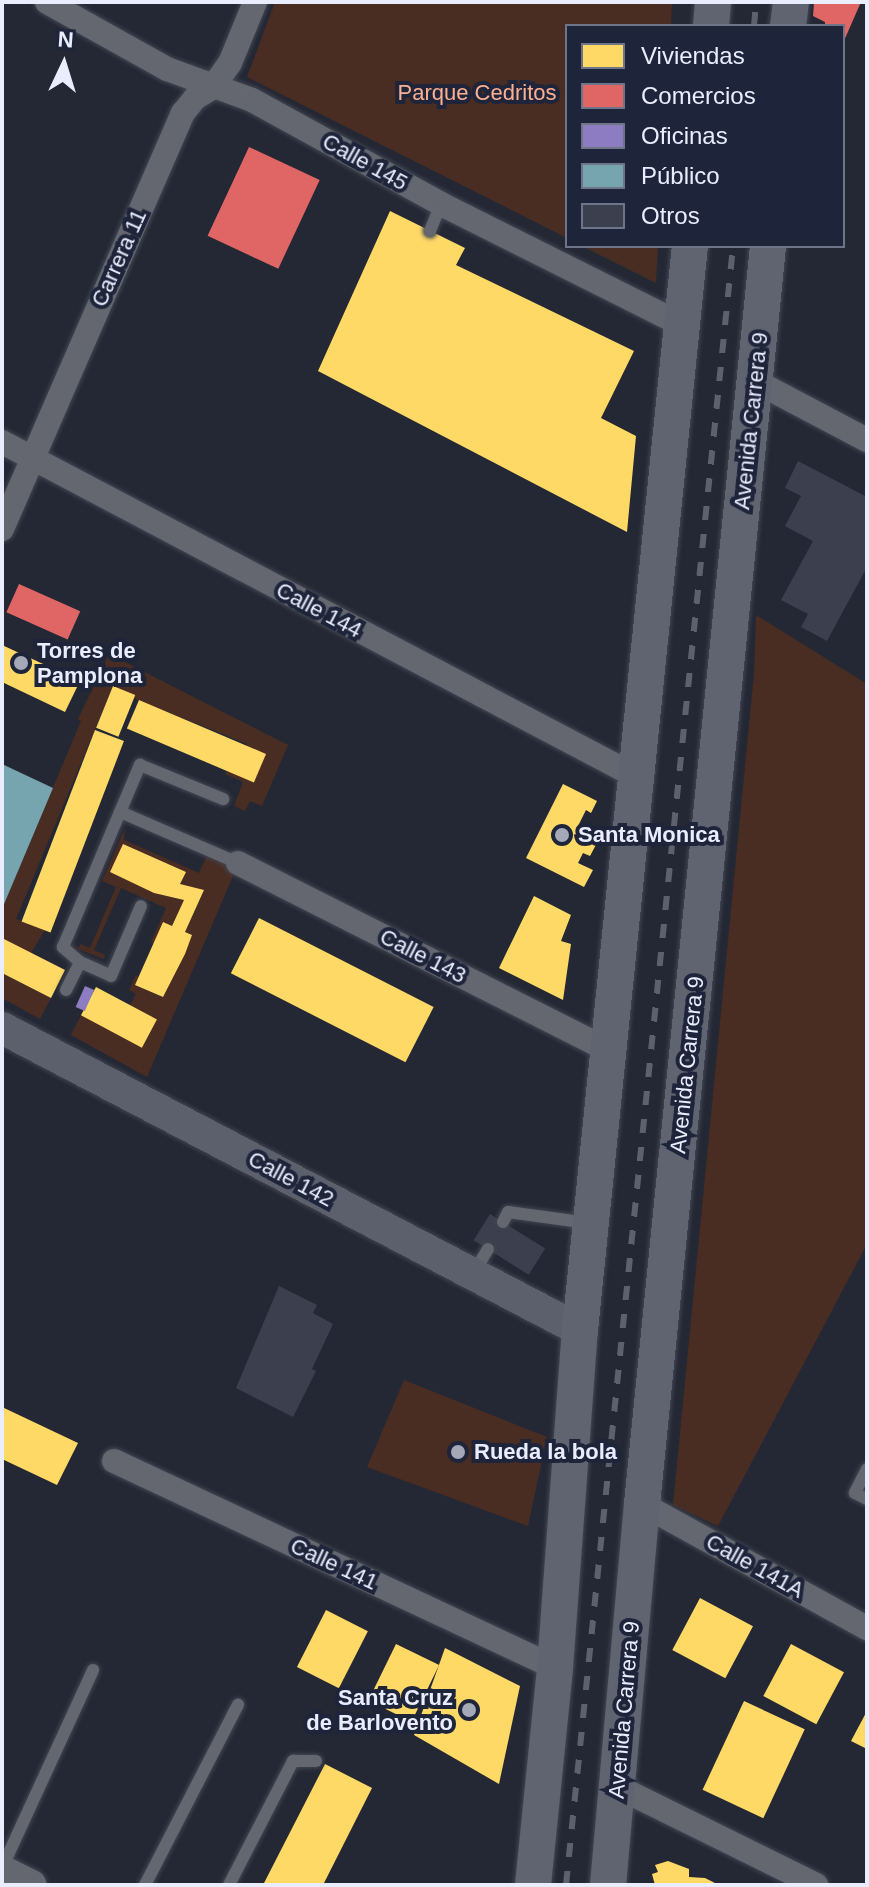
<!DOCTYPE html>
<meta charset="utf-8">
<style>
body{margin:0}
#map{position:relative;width:869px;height:1887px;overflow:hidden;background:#242835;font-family:Helvetica,sans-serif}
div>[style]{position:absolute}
.green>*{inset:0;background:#492d23}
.homes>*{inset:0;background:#ffd966;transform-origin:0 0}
.shops>*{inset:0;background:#e06666;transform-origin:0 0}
.offices>*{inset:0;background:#8e7cc3;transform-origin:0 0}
.public>*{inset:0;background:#76a5af}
.building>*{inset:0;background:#3c3f4d;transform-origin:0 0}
.roads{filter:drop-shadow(0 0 2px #434651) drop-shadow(0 0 2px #434651)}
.service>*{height:12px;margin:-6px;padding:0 6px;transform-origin:6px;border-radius:6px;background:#646770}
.minor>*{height:24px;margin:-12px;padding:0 12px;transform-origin:12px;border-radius:12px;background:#646770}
.tertiary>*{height:30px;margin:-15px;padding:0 15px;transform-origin:15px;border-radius:15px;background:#646770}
.secondary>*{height:32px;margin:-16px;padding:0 16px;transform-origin:16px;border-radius:16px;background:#5c5f6c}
.primary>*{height:36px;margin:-18px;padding:0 18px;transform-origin:18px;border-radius:18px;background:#606370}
.rail>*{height:6px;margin-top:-3px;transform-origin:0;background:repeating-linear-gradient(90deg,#5e616b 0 14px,transparent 0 28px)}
.dots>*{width:22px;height:22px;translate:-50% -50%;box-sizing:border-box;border:4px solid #1e253b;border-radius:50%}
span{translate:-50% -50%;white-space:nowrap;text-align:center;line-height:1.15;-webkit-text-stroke:8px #1e253b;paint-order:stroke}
.park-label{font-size:22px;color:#fdaf90}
.street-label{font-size:22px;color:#e9edfd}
.poi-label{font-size:22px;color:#e9edfd;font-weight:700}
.left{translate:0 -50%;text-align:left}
.right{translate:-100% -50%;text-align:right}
.frame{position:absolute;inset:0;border:4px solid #e9edfd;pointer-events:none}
.legend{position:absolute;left:565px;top:24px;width:280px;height:224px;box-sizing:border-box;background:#1e253b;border:2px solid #6f7589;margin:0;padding:10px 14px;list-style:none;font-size:24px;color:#e9edfd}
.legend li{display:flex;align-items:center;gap:16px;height:40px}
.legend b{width:40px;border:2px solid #6f7589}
.north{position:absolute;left:24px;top:24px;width:80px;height:80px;-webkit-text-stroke:6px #1e253b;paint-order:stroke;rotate:4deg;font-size:22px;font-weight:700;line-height:32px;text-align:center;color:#e9edfd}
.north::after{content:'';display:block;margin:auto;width:28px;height:36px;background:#e9edfd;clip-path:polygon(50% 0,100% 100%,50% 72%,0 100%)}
</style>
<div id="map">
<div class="green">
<i style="clip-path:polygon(275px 2px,672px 2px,671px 26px,567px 26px,567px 238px,247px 77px)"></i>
<i style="clip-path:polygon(582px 246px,658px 246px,656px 283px)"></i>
<i style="clip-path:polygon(756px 615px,867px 684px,867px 1244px,718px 1526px,673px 1505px,754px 674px)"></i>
<i style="clip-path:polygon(109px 654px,288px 745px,262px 806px,250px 801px,245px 811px,234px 806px,243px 782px,225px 774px,247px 744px,133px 698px,113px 686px,16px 919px,45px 930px,31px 953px,4px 939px,2px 943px,2px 909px,81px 721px,78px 719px)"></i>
<i style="clip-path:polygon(125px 828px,124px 840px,199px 873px,207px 855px,236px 869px,147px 1077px,71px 1035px,81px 1015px,143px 1046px,130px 1005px,136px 994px,129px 990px,136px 975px,139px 977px,135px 985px,163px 997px,184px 954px,191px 935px,185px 932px,204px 891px,180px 884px,185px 872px,123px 844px,111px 871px,154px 893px,184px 900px,172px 926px,154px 944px,151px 942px,166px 908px,121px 888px,94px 950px,105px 955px,104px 959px,78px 949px,80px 944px,90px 948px,116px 887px,102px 881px)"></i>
<i style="clip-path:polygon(2px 973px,51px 998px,40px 1019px,2px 998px)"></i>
<i style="clip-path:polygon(404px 1380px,547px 1437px,528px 1526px,367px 1467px)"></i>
</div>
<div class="homes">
<i style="clip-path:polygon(390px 211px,465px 248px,456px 265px,634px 351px,601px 418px,636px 436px,627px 532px,318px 371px)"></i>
<i style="clip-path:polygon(2px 645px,80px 681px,65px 712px,2px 682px)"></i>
<i style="left:113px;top:686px;width:24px;height:45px;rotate:22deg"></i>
<i style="left:139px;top:700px;width:138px;height:31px;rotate:23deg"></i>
<i style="left:95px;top:730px;width:31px;height:205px;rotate:21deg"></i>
<i style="clip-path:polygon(563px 784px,597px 801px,591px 813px,586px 810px,576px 830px,598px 841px,590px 856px,583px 853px,578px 863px,593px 870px,584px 887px,526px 858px)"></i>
<i style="clip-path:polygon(123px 844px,186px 872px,180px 884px,204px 890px,185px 932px,192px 935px,185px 954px,163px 997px,135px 985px,163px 922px,172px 926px,184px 900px,154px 893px,110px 872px)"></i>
<i style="clip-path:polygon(534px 896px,571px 915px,561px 941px,571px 944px,563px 1000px,499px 968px)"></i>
<i style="left:259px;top:918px;width:196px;height:62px;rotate:27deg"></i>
<i style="clip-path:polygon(4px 939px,65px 970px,51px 998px,2px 973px)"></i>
<i style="left:96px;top:987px;width:69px;height:32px;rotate:28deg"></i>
<i style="clip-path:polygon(2px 1407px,78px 1443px,57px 1485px,2px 1459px)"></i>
<i style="left:700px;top:1598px;width:60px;height:59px;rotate:28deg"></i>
<i style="left:326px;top:1610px;width:47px;height:64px;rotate:27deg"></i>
<i style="left:396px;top:1644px;width:48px;height:63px;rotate:26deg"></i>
<i style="left:791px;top:1644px;width:60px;height:59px;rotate:28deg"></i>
<i style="clip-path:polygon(445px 1648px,520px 1686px,499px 1784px,414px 1735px)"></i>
<i style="left:744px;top:1701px;width:67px;height:98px;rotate:25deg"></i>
<i style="clip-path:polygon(867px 1711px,867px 1749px,851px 1741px)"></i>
<i style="clip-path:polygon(325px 1764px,372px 1788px,323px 1885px,263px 1885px)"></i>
<i style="clip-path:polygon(668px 1861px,689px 1869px,689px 1877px,705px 1878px,719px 1885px,655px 1885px,652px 1874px,658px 1872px,655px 1865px)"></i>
</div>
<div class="shops">
<i style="clip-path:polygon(814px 2px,861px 2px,843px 43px,843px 26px,825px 26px,825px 22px,813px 16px)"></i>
<i style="left:249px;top:147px;width:78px;height:98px;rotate:25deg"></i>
<i style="left:19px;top:584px;width:67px;height:31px;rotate:24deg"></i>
</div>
<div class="offices">
<i style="left:85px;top:986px;width:10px;height:23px;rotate:24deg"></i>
</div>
<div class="public">
<i style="clip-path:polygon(2px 764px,53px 788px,2px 909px)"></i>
</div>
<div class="building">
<i style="clip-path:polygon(798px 461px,867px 497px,867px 567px,827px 641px,801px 627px,808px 614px,781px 600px,813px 541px,785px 526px,801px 496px,785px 488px)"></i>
<i style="left:490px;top:1214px;width:65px;height:31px;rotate:32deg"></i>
<i style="clip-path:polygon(279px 1286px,317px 1305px,313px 1313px,333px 1324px,312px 1369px,316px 1371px,293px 1417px,236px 1388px)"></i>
</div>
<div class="roads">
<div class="service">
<i style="left:430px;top:231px;width:29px;rotate:-68deg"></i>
<i style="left:120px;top:812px;width:129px;rotate:23.4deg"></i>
<i style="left:80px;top:962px;width:23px;rotate:-139deg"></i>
<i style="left:63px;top:947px;width:198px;rotate:-67.1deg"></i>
<i style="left:140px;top:765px;width:90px;rotate:22.3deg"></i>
<i style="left:66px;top:990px;width:31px;rotate:-63deg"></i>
<i style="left:80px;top:962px;width:34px;rotate:24deg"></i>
<i style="left:111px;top:976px;width:76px;rotate:-66.8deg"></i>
<i style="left:503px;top:1222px;width:11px;rotate:-63deg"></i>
<i style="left:508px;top:1212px;width:81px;rotate:7.8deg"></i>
<i style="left:473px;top:1274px;width:29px;rotate:-59deg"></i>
<i style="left:867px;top:1469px;width:27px;rotate:117deg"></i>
<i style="left:855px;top:1493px;width:13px;rotate:27deg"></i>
<i style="left:2px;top:1868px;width:218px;rotate:-65.3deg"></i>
<i style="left:145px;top:1885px;width:203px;rotate:-62.7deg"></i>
<i style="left:229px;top:1885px;width:140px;rotate:-62.7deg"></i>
<i style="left:293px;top:1761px;width:23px"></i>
</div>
<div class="minor">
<i style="left:47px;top:2px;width:137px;rotate:29.2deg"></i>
<i style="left:167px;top:69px;width:90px;rotate:20deg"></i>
<i style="left:252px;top:100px;width:216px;rotate:28.8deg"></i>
<i style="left:441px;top:204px;width:271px;rotate:26.6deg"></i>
<i style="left:755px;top:381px;width:127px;rotate:27.8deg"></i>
<i style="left:2px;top:442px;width:718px;rotate:27.81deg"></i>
<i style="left:2px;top:529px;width:454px;rotate:-66.5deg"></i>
<i style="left:183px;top:113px;width:19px;rotate:-51deg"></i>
<i style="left:195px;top:98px;width:21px;rotate:-31deg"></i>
<i style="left:213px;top:87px;width:29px;rotate:-55deg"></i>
<i style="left:230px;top:63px;width:66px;rotate:-67.7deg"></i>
<i style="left:238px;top:863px;width:415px;rotate:26.8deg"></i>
<i style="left:114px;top:1461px;width:487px;rotate:25.1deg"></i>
<i style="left:642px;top:1504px;width:257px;rotate:28.9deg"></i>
<i style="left:618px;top:1787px;width:221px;rotate:26.3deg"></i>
</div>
<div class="tertiary">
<i style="left:2px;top:1870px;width:33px;rotate:27deg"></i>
</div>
<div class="secondary">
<i style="left:2px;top:1028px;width:652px;rotate:27.59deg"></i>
</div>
<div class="primary">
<i style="left:711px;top:26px;width:24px;rotate:-85deg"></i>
<i style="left:788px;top:26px;width:24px;rotate:-83deg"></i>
<i style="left:533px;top:1885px;width:218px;rotate:-84.2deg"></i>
<i style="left:555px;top:1668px;width:339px;rotate:-85.8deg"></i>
<i style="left:580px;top:1330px;width:1090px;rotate:-84.21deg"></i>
<i style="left:608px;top:1885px;width:383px;rotate:-84.9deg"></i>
<i style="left:642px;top:1504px;width:1264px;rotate:-84.28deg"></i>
</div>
</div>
<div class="rail">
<i style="left:754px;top:26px;width:24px;rotate:-85deg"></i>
<i style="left:566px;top:1885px;width:1647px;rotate:-84.18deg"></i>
</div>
<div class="dots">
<i style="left:21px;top:663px;background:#a4a8b7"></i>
<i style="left:562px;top:835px;background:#a4a8b7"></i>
<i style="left:458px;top:1452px;background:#a4a8b7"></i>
<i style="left:469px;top:1710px;background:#a4a8b7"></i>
</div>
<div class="park-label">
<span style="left:477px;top:93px">Parque Cedritos</span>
</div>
<div class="street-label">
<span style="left:365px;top:162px;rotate:29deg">Calle 145</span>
<span style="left:119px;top:258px;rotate:-66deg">Carrera 11</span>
<span style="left:751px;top:421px;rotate:-84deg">Avenida Carrera 9</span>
<span style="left:319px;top:610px;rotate:28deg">Calle 144</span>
<span style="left:423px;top:956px;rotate:27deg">Calle 143</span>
<span style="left:687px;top:1065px;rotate:-84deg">Avenida Carrera 9</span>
<span style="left:291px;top:1179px;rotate:28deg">Calle 142</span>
<span style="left:334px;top:1564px;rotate:25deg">Calle 141</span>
<span style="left:755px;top:1566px;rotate:29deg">Calle 141A</span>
<span style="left:624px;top:1710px;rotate:-85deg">Avenida Carrera 9</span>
</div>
<div class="poi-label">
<span class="left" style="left:37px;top:663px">Torres de<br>Pamplona</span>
<span class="left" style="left:578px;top:835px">Santa Monica</span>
<span class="left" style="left:474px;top:1452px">Rueda la bola</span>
<span class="right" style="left:453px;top:1710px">Santa Cruz<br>de Barlovento</span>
</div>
<div class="frame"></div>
<ul class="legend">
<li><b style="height:22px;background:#ffd966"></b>Viviendas</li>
<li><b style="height:22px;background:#e06666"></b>Comercios</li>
<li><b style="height:22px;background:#8e7cc3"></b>Oficinas</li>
<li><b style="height:22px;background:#76a5af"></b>Público</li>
<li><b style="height:22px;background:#3c3f4d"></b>Otros</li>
</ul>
<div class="north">N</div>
</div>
